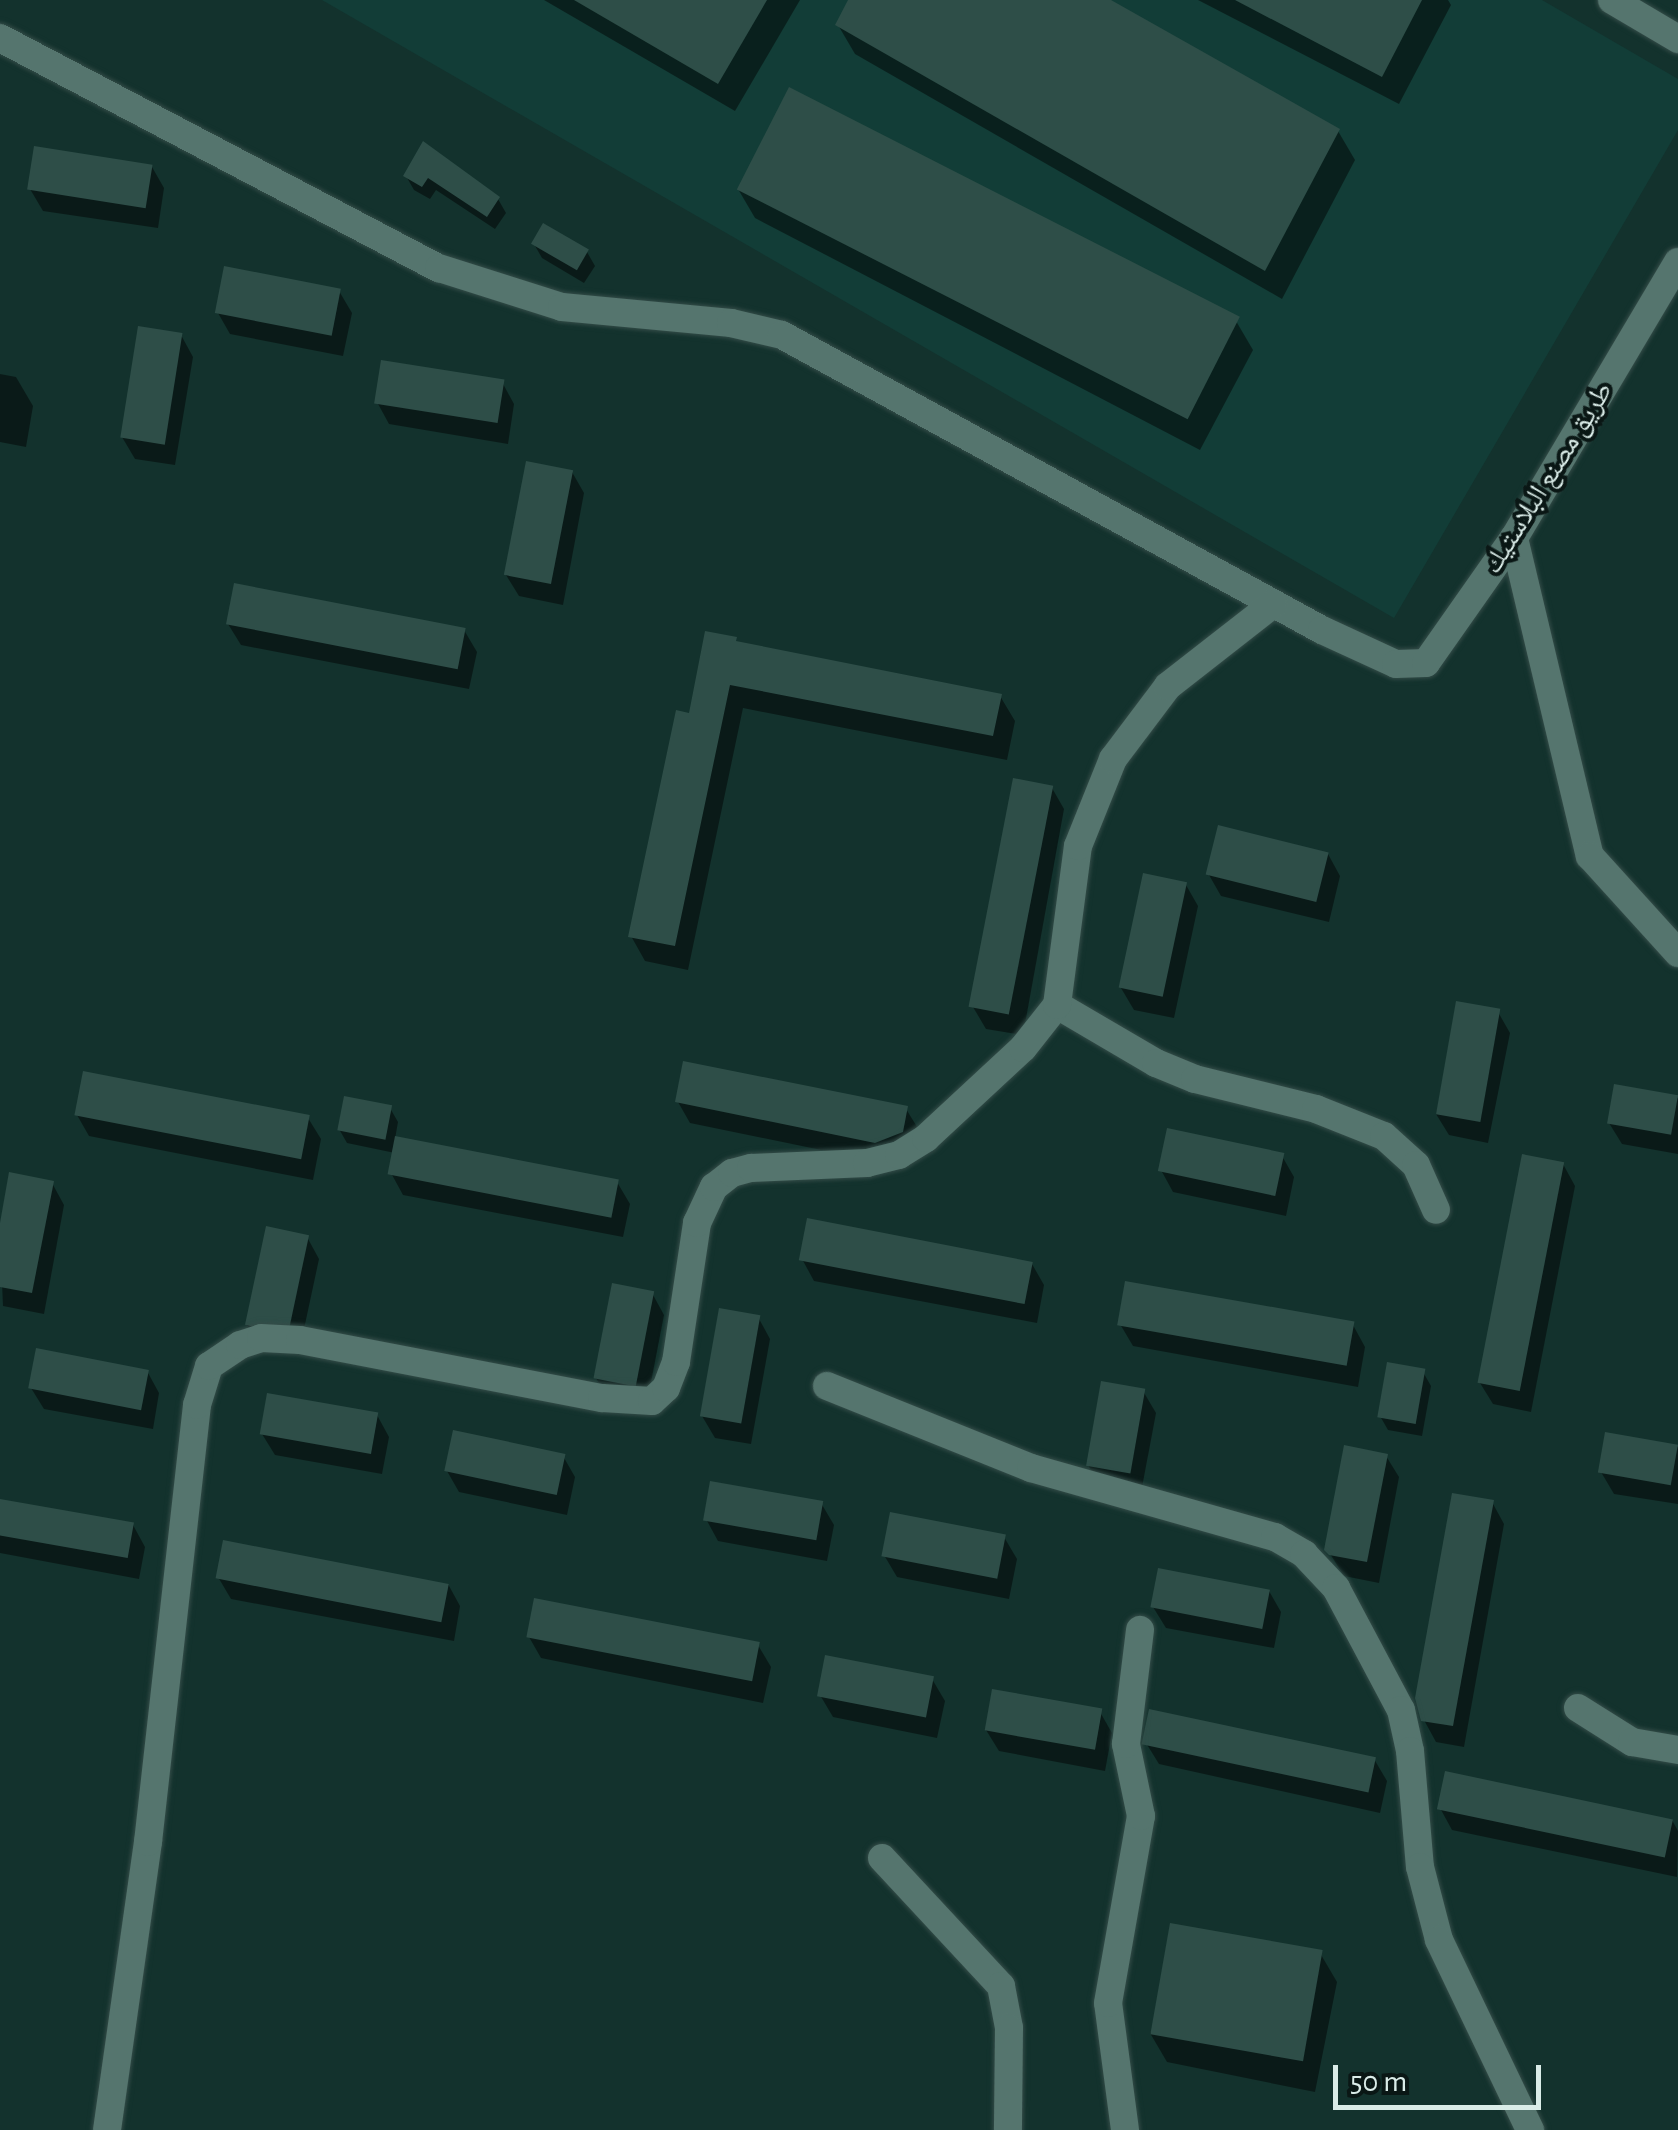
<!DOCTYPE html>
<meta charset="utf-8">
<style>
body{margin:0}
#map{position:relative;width:1678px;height:2130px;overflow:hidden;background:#13322d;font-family:"Alegreya Sans","Noto Naskh Arabic",sans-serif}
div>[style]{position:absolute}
.built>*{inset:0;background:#123d37}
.shadow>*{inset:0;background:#0007}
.building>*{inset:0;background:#2e4e48;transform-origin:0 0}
.roads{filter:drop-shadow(0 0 2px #344c48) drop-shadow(0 0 2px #344c48)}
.minor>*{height:28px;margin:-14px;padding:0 14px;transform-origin:14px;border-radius:14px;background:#55756e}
span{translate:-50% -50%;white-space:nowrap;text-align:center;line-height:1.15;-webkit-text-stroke:8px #0a1715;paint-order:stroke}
.street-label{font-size:28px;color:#daece8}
.scale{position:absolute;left:1333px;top:2065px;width:208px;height:45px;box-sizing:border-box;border:5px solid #daece8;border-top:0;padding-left:12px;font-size:30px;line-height:35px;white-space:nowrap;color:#daece8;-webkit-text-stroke:8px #0a1715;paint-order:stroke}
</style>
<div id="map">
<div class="built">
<i style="clip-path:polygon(322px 0,1542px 0,1678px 79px,1678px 130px,1394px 618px)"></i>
</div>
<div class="shadow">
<i style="clip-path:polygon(544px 0,800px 0,735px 111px)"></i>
<i style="clip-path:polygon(851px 0,1106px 0,1338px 131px,1355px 160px,1282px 299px,855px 54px,838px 25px)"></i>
<i style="clip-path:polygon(1198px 0,1448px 0,1451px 5px,1399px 104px)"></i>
<i style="clip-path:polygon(424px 145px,498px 199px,506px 213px,495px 229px,436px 190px,430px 199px,414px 190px,406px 176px)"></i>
<i style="clip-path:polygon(152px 167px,164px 188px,158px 228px,43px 211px,30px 189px)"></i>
<i style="clip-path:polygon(738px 189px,1236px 321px,1253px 350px,1200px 450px,755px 218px)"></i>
<i style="clip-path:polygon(534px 244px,587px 252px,595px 266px,584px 283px,542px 258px)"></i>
<i style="clip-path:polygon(339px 291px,352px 313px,343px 356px,230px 334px,218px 313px)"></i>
<i style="clip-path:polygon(181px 335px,193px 357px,175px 465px,135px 459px,122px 437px)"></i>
<i style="clip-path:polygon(0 374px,16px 377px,33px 406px,26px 447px,0 442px)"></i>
<i style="clip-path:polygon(502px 382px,514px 404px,508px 444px,389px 424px,377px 402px)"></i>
<i style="clip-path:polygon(572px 472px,584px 493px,563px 605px,519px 596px,506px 575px)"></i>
<i style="clip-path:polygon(228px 624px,464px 630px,477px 652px,469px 689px,241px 645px)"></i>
<i style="clip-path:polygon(738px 644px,1000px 696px,1015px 721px,1007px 760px,743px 708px,688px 970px,645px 961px,631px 936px,691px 716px)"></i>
<i style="clip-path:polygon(1052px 788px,1064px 809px,1023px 1035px,986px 1029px,973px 1007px)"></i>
<i style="clip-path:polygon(1328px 854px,1340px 876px,1329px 922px,1221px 896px,1209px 875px)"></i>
<i style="clip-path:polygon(1186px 885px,1198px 906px,1174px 1018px,1134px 1010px,1121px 988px)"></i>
<i style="clip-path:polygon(1498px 1012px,1510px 1033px,1488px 1143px,1449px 1135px,1436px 1114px)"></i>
<i style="clip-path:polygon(1678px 1098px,1678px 1154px,1622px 1144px,1609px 1123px)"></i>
<i style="clip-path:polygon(678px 1102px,906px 1109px,919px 1130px,889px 1164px,690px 1123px)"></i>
<i style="clip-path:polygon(390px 1108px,398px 1122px,395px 1139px,617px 1182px,630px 1204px,623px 1237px,403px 1195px,391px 1173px,395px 1153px,347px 1143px,339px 1129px)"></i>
<i style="clip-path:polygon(77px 1115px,308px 1118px,321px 1139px,313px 1180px,89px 1136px)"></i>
<i style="clip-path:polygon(1282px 1156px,1294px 1177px,1286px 1216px,1173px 1192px,1161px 1170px)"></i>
<i style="clip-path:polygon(1563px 1164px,1575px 1186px,1531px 1412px,1493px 1404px,1480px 1383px)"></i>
<i style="clip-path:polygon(52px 1183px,64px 1205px,44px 1314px,3px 1306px,0 1237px)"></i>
<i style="clip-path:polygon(307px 1237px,319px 1259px,301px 1343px,260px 1346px,247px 1325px)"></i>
<i style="clip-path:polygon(802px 1259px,1032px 1264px,1044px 1285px,1037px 1323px,814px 1281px)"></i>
<i style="clip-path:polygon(652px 1293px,664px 1315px,647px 1403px,608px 1399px,596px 1378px)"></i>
<i style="clip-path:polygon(758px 1317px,770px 1339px,751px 1444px,715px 1438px,702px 1416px)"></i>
<i style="clip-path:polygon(1120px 1324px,1353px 1325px,1365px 1347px,1358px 1387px,1133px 1346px)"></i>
<i style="clip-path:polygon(147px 1371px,159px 1393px,153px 1429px,44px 1409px,31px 1388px)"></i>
<i style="clip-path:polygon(1423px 1372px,1431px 1386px,1422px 1436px,1388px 1430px,1380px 1416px)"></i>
<i style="clip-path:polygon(1143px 1391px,1156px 1413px,1140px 1498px,1100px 1486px,1088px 1465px)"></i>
<i style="clip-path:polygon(377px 1415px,389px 1437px,382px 1474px,275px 1455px,262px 1434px)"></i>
<i style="clip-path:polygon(1678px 1447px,1678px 1504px,1614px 1494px,1601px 1472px)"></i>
<i style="clip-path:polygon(563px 1456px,575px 1477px,567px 1515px,459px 1492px,447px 1471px)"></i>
<i style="clip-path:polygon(1386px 1456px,1399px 1477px,1379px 1583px,1344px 1576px,1327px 1549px)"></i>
<i style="clip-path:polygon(0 1501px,133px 1525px,145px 1547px,139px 1579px,0 1553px)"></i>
<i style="clip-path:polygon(1492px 1502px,1504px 1524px,1464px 1747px,1436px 1742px,1424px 1720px)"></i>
<i style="clip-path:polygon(821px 1503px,834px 1525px,827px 1561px,718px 1541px,706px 1519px)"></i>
<i style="clip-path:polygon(1004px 1537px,1017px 1559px,1009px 1599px,897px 1577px,884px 1555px)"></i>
<i style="clip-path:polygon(218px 1577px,448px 1584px,460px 1606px,454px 1641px,231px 1599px)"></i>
<i style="clip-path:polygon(1269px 1591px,1281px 1612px,1274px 1648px,1166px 1628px,1153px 1607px)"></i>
<i style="clip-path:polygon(529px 1637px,758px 1645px,771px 1667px,763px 1703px,541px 1658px)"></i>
<i style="clip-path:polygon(932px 1679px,945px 1701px,937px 1738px,833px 1717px,820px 1695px)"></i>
<i style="clip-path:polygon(1100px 1712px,1112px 1733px,1105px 1771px,999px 1751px,986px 1730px)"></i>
<i style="clip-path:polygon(1146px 1743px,1374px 1759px,1387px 1781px,1380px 1813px,1159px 1764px)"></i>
<i style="clip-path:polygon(1440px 1808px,1672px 1820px,1678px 1831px,1677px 1877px,1452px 1830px)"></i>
<i style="clip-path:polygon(1320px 1953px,1337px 1982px,1315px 2092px,1167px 2062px,1150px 2033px)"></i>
</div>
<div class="building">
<i style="clip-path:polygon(574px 0,767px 0,718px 84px)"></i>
<i style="clip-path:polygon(848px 0,1111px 0,1340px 129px,1265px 271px,835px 25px)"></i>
<i style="clip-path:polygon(1235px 0,1422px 0,1382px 77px)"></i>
<i style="left:789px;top:87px;width:506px;height:115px;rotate:27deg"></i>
<i style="clip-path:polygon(423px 141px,500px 197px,487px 217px,428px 178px,422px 187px,403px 176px)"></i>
<i style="left:34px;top:146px;width:120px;height:44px;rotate:9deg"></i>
<i style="left:543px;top:223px;width:53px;height:24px;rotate:30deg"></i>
<i style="left:224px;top:266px;width:119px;height:48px;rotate:11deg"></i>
<i style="left:138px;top:326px;width:45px;height:113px;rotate:9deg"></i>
<i style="left:381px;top:360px;width:125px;height:44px;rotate:9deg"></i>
<i style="left:526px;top:461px;width:48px;height:116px;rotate:11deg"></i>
<i style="left:234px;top:583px;width:236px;height:42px;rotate:11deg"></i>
<i style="clip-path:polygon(705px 631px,737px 637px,736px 641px,1002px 694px,993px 736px,730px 685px,675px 946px,628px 937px,676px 710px,689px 713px)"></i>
<i style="left:1013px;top:778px;width:41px;height:233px;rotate:11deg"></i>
<i style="left:1218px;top:825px;width:114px;height:51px;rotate:14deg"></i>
<i style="left:1143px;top:873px;width:45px;height:117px;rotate:12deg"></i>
<i style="left:1456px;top:1001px;width:45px;height:115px;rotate:10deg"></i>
<i style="clip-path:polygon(683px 1061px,908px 1106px,903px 1132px,875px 1143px,675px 1102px)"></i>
<i style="left:83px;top:1071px;width:231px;height:45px;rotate:11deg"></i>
<i style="left:1614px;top:1084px;width:65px;height:40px;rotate:10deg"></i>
<i style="left:344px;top:1096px;width:49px;height:35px;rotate:11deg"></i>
<i style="left:1167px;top:1128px;width:120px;height:44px;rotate:12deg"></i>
<i style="left:395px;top:1136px;width:228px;height:39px;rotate:11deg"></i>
<i style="left:1522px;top:1154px;width:43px;height:233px;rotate:11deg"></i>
<i style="clip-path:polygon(9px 1172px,54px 1181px,32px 1293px,0 1287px,0 1223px)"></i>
<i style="left:807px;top:1218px;width:230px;height:43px;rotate:11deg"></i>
<i style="left:266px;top:1226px;width:44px;height:101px;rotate:12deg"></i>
<i style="left:1125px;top:1281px;width:233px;height:45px;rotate:10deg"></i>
<i style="left:612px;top:1283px;width:43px;height:97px;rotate:11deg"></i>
<i style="left:719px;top:1308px;width:42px;height:110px;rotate:10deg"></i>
<i style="left:36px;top:1348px;width:115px;height:41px;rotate:11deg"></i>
<i style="left:1387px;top:1362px;width:39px;height:56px;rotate:10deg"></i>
<i style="left:1101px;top:1381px;width:45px;height:86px;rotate:10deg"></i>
<i style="left:267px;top:1393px;width:113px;height:42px;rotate:10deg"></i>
<i style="left:453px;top:1430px;width:115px;height:42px;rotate:12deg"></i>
<i style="left:1605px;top:1432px;width:74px;height:41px;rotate:10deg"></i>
<i style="clip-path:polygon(1344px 1445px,1388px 1454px,1367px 1562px,1329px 1555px,1324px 1550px)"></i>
<i style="left:710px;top:1481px;width:115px;height:40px;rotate:10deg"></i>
<i style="clip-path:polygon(1452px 1493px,1494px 1500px,1453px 1726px,1421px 1721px,1415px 1698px)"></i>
<i style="left:0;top:1499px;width:136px;height:36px;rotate:10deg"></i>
<i style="left:890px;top:1512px;width:118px;height:45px;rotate:11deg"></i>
<i style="left:223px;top:1540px;width:230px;height:39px;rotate:11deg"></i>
<i style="left:1158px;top:1568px;width:114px;height:40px;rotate:11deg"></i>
<i style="left:534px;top:1598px;width:230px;height:40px;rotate:11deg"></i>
<i style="left:825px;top:1655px;width:111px;height:42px;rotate:11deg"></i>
<i style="left:992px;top:1689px;width:112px;height:42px;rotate:10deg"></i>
<i style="left:1149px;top:1709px;width:232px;height:36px;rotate:12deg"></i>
<i style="left:1445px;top:1771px;width:233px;height:39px;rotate:12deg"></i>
<i style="left:1170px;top:1923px;width:155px;height:113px;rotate:10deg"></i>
</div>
<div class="roads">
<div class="minor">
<i style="left:1612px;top:0;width:77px;rotate:30.6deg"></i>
<i style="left:0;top:38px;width:496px;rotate:27.7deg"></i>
<i style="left:439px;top:268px;width:129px;rotate:17.6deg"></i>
<i style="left:562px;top:307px;width:170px;rotate:5.4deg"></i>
<i style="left:731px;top:323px;width:52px;rotate:13.2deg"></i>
<i style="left:782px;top:335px;width:615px;rotate:28.65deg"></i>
<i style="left:1322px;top:630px;width:81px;rotate:24.7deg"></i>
<i style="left:1396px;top:664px;width:30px;rotate:-2deg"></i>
<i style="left:1426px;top:663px;width:153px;rotate:-54.9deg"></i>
<i style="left:1514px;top:538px;width:321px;rotate:-59.3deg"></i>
<i style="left:1514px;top:538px;width:327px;rotate:76.6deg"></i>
<i style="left:1590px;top:856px;width:131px;rotate:47.8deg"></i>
<i style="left:1057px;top:1005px;width:115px;rotate:30.4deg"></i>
<i style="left:1156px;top:1063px;width:42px;rotate:22.3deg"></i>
<i style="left:1195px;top:1079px;width:125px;rotate:13.9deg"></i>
<i style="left:1316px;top:1109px;width:73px;rotate:21.7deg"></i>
<i style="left:1384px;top:1136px;width:43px;rotate:42.2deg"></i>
<i style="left:1416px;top:1165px;width:49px;rotate:66deg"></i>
<i style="left:827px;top:1386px;width:220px;rotate:21.9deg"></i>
<i style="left:1031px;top:1468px;width:254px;rotate:15.8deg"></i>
<i style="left:1275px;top:1537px;width:34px;rotate:30deg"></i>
<i style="left:1304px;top:1554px;width:47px;rotate:46.7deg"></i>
<i style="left:1336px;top:1588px;width:138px;rotate:62deg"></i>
<i style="left:1401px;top:1710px;width:42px;rotate:77.6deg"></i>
<i style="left:1410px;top:1751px;width:116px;rotate:85.1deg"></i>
<i style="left:1420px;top:1867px;width:75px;rotate:75.4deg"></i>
<i style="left:1439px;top:1940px;width:211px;rotate:64.4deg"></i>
<i style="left:1578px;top:1708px;width:64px;rotate:32.2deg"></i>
<i style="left:1632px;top:1742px;width:47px;rotate:9.9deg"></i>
<i style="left:882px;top:1858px;width:175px;rotate:47.1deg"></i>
<i style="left:1001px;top:1986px;width:43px;rotate:79.2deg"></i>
<i style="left:1009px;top:2028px;width:102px;rotate:90.6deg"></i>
<i style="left:107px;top:2130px;width:291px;rotate:-81.9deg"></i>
<i style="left:148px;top:1842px;width:440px;rotate:-83.6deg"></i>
<i style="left:197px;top:1405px;width:41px;rotate:-72.9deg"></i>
<i style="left:209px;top:1366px;width:37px;rotate:-34deg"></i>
<i style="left:240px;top:1345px;width:22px;rotate:-18deg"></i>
<i style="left:261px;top:1338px;width:39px;rotate:3deg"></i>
<i style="left:300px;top:1340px;width:308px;rotate:10.9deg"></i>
<i style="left:602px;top:1398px;width:50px;rotate:3.4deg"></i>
<i style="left:652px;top:1401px;width:19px;rotate:-43deg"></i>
<i style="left:666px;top:1388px;width:28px;rotate:-69deg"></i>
<i style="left:676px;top:1362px;width:141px;rotate:-81.4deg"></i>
<i style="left:697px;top:1223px;width:40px;rotate:-65deg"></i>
<i style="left:714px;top:1187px;width:23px;rotate:-38deg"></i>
<i style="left:732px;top:1173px;width:20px;rotate:-15deg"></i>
<i style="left:751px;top:1168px;width:116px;rotate:-2.5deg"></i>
<i style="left:867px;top:1163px;width:33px;rotate:-14deg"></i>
<i style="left:899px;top:1155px;width:32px;rotate:-32deg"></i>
<i style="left:926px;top:1138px;width:132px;rotate:-42.9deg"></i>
<i style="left:1023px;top:1048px;width:55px;rotate:-51.7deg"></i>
<i style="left:1057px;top:1005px;width:160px;rotate:-82.5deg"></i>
<i style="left:1078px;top:846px;width:94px;rotate:-68.1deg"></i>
<i style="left:1113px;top:759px;width:91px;rotate:-53deg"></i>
<i style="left:1168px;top:686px;width:133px;rotate:-38deg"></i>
<i style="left:1125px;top:2130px;width:128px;rotate:-97.6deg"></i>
<i style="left:1108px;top:2003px;width:190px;rotate:-80deg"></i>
<i style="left:1141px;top:1816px;width:74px;rotate:-101.8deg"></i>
<i style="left:1126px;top:1744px;width:115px;rotate:-83deg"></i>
</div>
</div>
<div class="street-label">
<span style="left:1548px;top:478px;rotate:-58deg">طريق مصنع البلاستيك</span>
</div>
<div class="scale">50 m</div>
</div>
